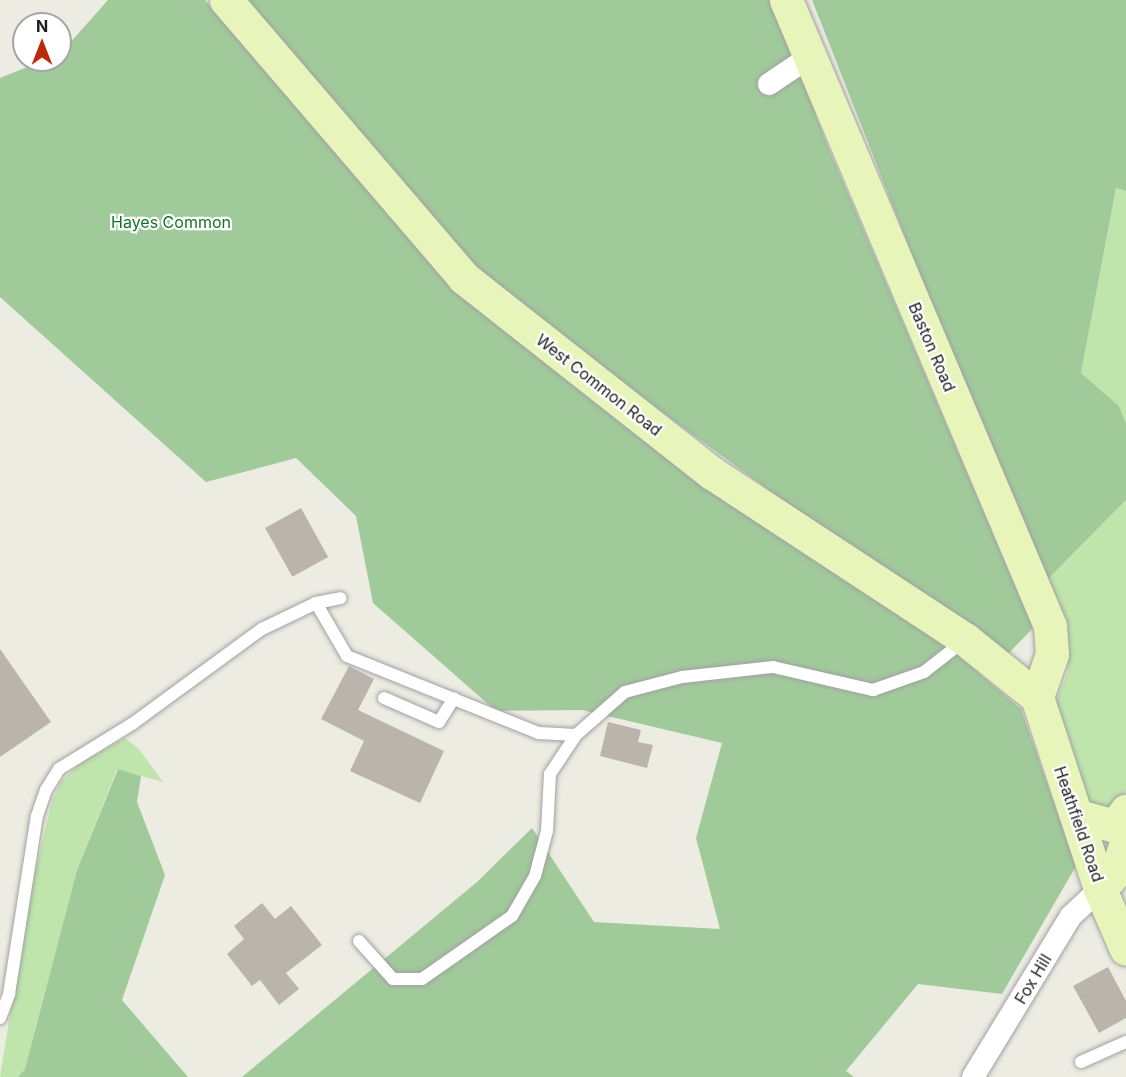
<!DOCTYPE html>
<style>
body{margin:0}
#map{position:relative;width:1126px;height:1077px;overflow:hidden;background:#edece3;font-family:Inter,sans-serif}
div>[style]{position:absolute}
.grass>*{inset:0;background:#bfe5ac}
.forest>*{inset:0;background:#a1ca9b}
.building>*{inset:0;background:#bab4ad;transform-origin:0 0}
.roads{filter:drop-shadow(0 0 2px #a1a1a1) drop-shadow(0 0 2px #a1a1a1)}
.lane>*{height:12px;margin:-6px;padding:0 6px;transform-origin:6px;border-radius:6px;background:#fff}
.street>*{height:22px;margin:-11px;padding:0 11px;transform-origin:11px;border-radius:11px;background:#fff}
.secondary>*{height:33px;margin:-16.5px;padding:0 16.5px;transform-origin:16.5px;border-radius:16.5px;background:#e8f5ba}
span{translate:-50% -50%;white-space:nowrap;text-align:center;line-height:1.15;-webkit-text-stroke:4.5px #fff;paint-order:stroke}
.park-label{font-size:16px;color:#13732a}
.street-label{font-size:16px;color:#1d1d1d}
.north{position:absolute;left:12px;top:12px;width:60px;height:60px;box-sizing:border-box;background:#fff;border:2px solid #a5a5a5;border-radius:50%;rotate:0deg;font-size:16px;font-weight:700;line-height:24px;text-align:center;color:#1d1d1d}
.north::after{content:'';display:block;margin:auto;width:21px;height:27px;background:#bc2a0e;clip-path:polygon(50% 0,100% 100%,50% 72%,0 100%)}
</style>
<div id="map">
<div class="grass">
<i style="clip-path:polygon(1116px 188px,1126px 191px,1126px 423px,1119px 406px,1081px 373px)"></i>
<i style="clip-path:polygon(1126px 500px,1126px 790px,1117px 815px,1088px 808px,1055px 704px,1068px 671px,1065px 637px,1042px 585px)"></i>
<i style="clip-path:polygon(125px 738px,138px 748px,163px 782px,117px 769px,77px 870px,25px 1069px,18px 1077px,0 1077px,28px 902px,52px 801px,61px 782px,78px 765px)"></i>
</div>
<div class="forest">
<i style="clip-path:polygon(108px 0,205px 0,454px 291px,701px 486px,928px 630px,1021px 709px,1076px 866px,1002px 994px,918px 984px,846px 1071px,854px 1077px,242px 1077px,477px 882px,532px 828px,594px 922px,720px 929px,696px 838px,722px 743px,582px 710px,496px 711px,373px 603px,356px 516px,296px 458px,206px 482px,0 297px,0 78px,45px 60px,60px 60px,60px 54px)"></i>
<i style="clip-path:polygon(243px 0,772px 0,828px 147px,1033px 628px,1007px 655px,781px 499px,585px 356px,473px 264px)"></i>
<i style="clip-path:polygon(812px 0,1126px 0,1126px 191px,1116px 188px,1081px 373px,1119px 406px,1126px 423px,1126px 500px,1042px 585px)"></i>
<i style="clip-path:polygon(118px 769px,141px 776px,137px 802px,165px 875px,122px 1000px,188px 1077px,18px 1077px,25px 1069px,77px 870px)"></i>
</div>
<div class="building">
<i style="left:301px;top:508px;width:56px;height:41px;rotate:61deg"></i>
<i style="clip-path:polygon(0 649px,51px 722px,0 757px)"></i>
<i style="clip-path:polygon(349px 666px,374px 679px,358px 710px,444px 751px,420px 803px,350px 771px,364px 741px,321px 719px)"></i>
<i style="clip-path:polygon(608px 722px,641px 730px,638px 742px,653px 745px,647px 768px,600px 756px)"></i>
<i style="clip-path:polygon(262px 903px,275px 919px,291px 906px,322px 945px,286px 973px,299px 989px,279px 1005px,260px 980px,252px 986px,227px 954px,244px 939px,234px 926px)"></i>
<i style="clip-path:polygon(1108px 967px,1126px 1001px,1126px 1018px,1099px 1033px,1073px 986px)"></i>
</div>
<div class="roads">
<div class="lane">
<i style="left:316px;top:603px;width:61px;rotate:59.7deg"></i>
<i style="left:347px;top:656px;width:207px;rotate:21.9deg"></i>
<i style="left:539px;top:733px;width:37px;rotate:3deg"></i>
<i style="left:384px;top:698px;width:60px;rotate:23.6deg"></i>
<i style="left:439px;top:722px;width:28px;rotate:-58deg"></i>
<i style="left:359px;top:941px;width:51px;rotate:48.2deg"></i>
<i style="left:393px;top:979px;width:29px"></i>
<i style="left:422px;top:979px;width:110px;rotate:-35deg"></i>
<i style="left:512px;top:916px;width:46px;rotate:-60.1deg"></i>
<i style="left:535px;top:876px;width:47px;rotate:-75.1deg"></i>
<i style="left:547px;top:831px;width:57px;rotate:-87deg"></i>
<i style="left:550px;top:774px;width:47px;rotate:-56.3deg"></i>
<i style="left:576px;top:735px;width:65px;rotate:-41.3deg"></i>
<i style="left:625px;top:692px;width:59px;rotate:-14.7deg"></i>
<i style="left:682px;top:677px;width:92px;rotate:-6.3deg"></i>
<i style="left:773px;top:667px;width:103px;rotate:13deg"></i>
<i style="left:873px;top:690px;width:54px;rotate:-19.4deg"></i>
<i style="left:924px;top:672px;width:52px;rotate:-38deg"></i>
<i style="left:0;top:1018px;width:26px;rotate:-69deg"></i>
<i style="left:9px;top:994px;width:180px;rotate:-81.1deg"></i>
<i style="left:37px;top:816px;width:28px;rotate:-71deg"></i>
<i style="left:46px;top:790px;width:25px;rotate:-58deg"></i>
<i style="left:59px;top:769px;width:86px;rotate:-31.7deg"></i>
<i style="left:132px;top:724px;width:161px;rotate:-36.2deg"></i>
<i style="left:262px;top:629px;width:60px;rotate:-25.7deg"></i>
<i style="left:316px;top:603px;width:25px;rotate:-11deg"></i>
<i style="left:1081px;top:1062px;width:49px;rotate:-24deg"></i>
</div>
<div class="street">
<i style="left:769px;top:84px;width:48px;rotate:-34deg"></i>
<i style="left:973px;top:1077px;width:188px;rotate:-58.7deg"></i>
<i style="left:1071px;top:916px;width:40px;rotate:-43deg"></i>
</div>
<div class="secondary">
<i style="left:226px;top:0;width:366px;rotate:49.4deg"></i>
<i style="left:464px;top:278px;width:315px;rotate:38.2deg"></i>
<i style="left:712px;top:473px;width:304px;rotate:33.3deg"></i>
<i style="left:966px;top:640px;width:91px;rotate:38.8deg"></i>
<i style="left:786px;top:0;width:679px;rotate:67.13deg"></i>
<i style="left:1050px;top:626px;width:28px;rotate:86deg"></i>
<i style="left:1052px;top:654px;width:46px;rotate:109.2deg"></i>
<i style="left:1037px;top:697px;width:202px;rotate:71.8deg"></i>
<i style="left:1100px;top:889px;width:65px;rotate:66.6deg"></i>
<i style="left:1078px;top:816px;width:38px;rotate:15deg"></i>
<i style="left:1115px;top:826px;width:19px;rotate:-54deg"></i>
<i style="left:1100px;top:889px;width:25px;rotate:-48deg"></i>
<i style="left:1117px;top:870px;width:29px;rotate:-72deg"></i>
</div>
</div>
<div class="park-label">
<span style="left:171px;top:222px">Hayes Common</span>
</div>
<div class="street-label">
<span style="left:932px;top:347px;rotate:67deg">Baston Road</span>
<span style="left:599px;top:385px;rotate:38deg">West Common Road</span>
<span style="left:1079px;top:824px;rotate:71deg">Heathfield Road</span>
<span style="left:1033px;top:979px;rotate:-59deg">Fox Hill</span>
</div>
<div class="north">N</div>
</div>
